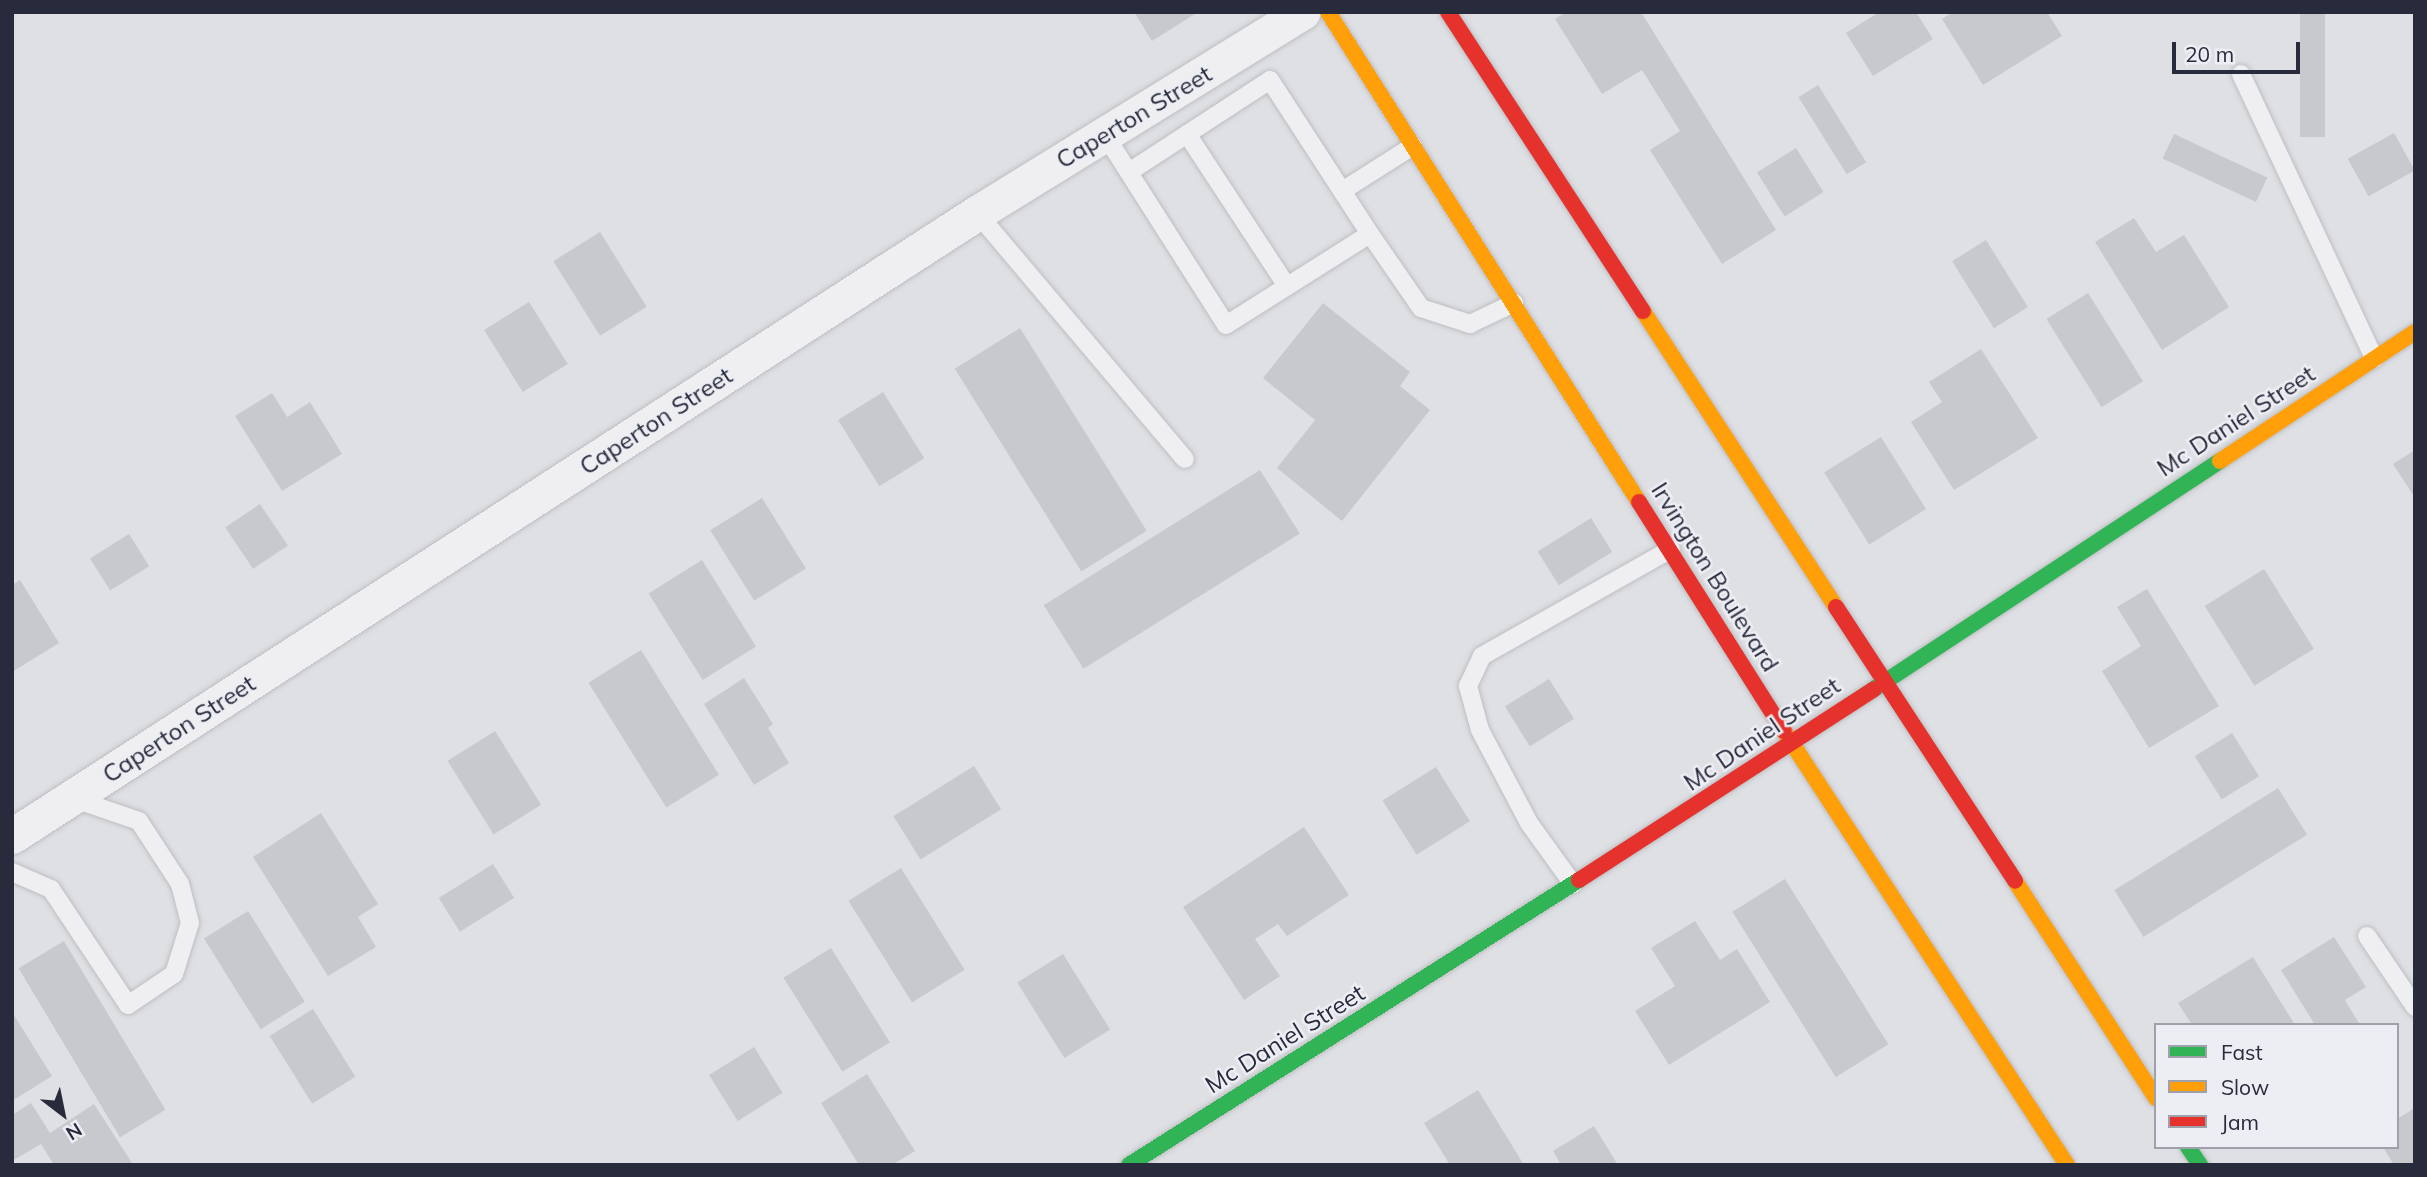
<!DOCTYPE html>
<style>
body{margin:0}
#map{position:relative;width:2427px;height:1177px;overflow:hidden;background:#dfe0e4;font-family:Mulish,sans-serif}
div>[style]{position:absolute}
.building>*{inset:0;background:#c8c9cc;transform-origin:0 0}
.roads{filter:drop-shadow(0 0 2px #bdbec2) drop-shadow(0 0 2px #bdbec2)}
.lane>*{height:18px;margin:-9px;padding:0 9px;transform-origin:9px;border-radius:9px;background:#efeff1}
.street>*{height:35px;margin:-17.5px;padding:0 17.5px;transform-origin:17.5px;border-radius:17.5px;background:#efeff1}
.fast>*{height:16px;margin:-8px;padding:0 8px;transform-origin:8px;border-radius:8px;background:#30b455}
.slow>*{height:16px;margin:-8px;padding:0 8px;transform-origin:8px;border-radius:8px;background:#ff9f0a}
.jam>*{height:16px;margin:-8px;padding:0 8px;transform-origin:8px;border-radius:8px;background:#e5322d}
span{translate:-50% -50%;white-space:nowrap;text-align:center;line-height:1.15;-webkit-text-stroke:5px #edeef4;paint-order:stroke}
.street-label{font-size:24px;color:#282b3c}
.frame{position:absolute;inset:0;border:14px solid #282b3c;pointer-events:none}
.legend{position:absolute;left:2154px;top:1023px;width:245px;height:126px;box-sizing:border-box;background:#edeef4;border:2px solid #9ea0aa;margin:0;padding:9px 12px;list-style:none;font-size:21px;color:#282b3c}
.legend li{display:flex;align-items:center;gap:14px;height:35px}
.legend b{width:35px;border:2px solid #9ea0aa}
.north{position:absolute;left:28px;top:1079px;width:70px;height:70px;-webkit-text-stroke:5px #edeef4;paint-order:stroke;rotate:148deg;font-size:19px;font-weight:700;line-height:28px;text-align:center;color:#282b3c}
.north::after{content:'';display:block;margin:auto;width:24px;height:32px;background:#282b3c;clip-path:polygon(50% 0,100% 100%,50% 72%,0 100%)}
.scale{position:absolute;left:2172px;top:42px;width:128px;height:32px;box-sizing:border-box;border:4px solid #282b3c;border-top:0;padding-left:9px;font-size:21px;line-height:24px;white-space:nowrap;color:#282b3c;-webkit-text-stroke:5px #edeef4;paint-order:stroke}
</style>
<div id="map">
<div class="building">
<i style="clip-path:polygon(1134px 12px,1198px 12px,1152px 41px)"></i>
<i style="clip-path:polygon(1566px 12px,1641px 12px,1776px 230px,1722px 264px,1650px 150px,1680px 131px,1642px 70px,1602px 94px,1555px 19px)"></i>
<i style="clip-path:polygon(1879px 12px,1916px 12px,1933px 39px,1873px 76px,1846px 33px)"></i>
<i style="clip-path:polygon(1953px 12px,2047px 12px,2062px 36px,1983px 85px,1942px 19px)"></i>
<i style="left:2300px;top:12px;width:25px;height:125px"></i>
<i style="left:1818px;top:85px;width:91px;height:23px;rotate:58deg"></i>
<i style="left:2394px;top:133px;width:43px;height:53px;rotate:61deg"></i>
<i style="left:2174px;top:134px;width:103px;height:27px;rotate:25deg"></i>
<i style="left:1796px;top:148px;width:52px;height:46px;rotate:58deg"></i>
<i style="clip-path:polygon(2134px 218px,2156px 252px,2184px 235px,2229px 307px,2162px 350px,2095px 242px)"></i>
<i style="left:600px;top:232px;width:88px;height:55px;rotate:58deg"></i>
<i style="left:1986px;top:240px;width:79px;height:40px;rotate:58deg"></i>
<i style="left:2088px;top:293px;width:104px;height:49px;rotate:58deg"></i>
<i style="left:529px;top:302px;width:73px;height:53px;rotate:58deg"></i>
<i style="clip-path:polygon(1323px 303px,1410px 372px,1400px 386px,1430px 410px,1342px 521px,1277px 468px,1315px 420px,1263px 378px)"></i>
<i style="left:1020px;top:328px;width:239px;height:77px;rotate:58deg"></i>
<i style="clip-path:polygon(1981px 349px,2038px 438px,1954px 490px,1911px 422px,1942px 402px,1929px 382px)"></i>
<i style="left:883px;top:392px;width:78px;height:53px;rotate:58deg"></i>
<i style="clip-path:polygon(272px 393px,287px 417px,310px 402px,342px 454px,282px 491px,235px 416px)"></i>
<i style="left:1881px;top:437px;width:85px;height:67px;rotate:58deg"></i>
<i style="clip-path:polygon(2415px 450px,2415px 498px,2393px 464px)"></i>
<i style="left:1260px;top:470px;width:75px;height:255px;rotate:58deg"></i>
<i style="left:762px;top:498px;width:83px;height:61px;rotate:58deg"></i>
<i style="left:260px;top:504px;width:50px;height:42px;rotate:56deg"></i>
<i style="left:1591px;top:518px;width:40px;height:63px;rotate:58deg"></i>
<i style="left:129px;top:534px;width:38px;height:46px;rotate:58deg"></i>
<i style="left:702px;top:560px;width:102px;height:63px;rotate:58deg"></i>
<i style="left:2264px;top:569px;width:94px;height:70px;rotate:58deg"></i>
<i style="clip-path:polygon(20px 580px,59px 643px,12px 672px,12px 585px)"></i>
<i style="clip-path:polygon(2147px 589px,2219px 706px,2149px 748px,2102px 671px,2141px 646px,2117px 607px)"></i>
<i style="left:641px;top:650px;width:147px;height:62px;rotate:58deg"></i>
<i style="clip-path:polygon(744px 678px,773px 724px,768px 728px,789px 763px,754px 785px,704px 704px)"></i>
<i style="left:1549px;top:679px;width:47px;height:52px;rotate:58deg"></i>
<i style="left:495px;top:731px;width:87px;height:56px;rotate:58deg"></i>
<i style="left:2232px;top:733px;width:51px;height:44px;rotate:58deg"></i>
<i style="left:974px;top:766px;width:51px;height:95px;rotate:58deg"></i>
<i style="left:1436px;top:767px;width:64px;height:63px;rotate:58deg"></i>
<i style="left:2278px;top:788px;width:55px;height:193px;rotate:58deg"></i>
<i style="clip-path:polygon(321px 813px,378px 904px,358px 917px,376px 947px,328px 976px,253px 857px)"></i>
<i style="clip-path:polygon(1304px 827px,1349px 895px,1287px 936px,1278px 924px,1255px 939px,1280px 976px,1244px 1000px,1183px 907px)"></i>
<i style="left:493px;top:864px;width:40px;height:64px;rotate:58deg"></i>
<i style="left:901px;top:868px;width:120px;height:62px;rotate:58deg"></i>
<i style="left:1785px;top:879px;width:195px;height:62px;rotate:58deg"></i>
<i style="left:248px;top:911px;width:107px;height:52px;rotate:58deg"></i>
<i style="clip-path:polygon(1695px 921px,1720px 960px,1737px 949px,1770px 1002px,1669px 1065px,1635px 1011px,1675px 986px,1651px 948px)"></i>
<i style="clip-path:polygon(2334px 937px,2366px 987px,2345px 1000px,2360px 1025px,2315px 1025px,2281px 970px)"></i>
<i style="left:64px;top:941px;width:197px;height:53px;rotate:59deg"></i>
<i style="left:831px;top:948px;width:111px;height:56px;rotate:58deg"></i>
<i style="left:1063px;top:954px;width:89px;height:54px;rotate:58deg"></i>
<i style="clip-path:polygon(2253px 957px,2295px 1025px,2192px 1025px,2178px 1003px)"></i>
<i style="left:313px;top:1009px;width:80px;height:51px;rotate:58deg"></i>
<i style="clip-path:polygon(12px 1012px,52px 1076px,12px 1101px)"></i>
<i style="left:754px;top:1047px;width:54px;height:53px;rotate:58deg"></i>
<i style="clip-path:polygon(867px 1074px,915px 1151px,892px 1165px,859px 1165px,821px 1103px)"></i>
<i style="clip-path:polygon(1478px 1090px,1524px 1165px,1450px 1165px,1424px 1123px)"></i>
<i style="clip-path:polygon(31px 1103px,50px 1133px,94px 1104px,132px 1163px,54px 1165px,41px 1144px,12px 1161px,12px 1115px)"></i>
<i style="clip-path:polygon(2415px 1108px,2415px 1165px,2394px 1165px,2383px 1147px,2397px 1147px,2397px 1119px)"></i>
<i style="clip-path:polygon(1594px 1126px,1618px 1165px,1561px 1165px,1553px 1151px)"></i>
</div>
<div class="roads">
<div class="lane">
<i style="left:2241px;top:74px;width:314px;rotate:64.9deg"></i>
<i style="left:1187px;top:134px;width:182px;rotate:56.7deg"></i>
<i style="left:1105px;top:135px;width:225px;rotate:57.5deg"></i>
<i style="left:1226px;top:325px;width:170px;rotate:-32.3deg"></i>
<i style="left:1370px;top:234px;width:90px;rotate:55.4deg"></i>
<i style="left:1421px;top:308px;width:52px;rotate:18.1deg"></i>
<i style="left:1470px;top:324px;width:49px;rotate:-25.5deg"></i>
<i style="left:1129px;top:172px;width:168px;rotate:-33.1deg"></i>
<i style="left:1270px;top:80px;width:184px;rotate:57deg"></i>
<i style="left:1342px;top:191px;width:84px;rotate:-32.4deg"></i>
<i style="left:977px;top:213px;width:322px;rotate:49.8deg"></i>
<i style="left:12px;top:872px;width:43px;rotate:23.6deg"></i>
<i style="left:51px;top:889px;width:139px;rotate:56.4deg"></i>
<i style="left:128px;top:1005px;width:55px;rotate:-34deg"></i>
<i style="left:174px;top:974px;width:53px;rotate:-72.6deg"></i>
<i style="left:190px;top:923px;width:40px;rotate:-104.4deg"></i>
<i style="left:180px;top:884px;width:75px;rotate:-123.1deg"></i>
<i style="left:139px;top:821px;width:71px;rotate:-161.1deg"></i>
<i style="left:1573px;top:884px;width:75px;rotate:-125.8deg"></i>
<i style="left:1529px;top:823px;width:105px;rotate:-117.8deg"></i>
<i style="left:1480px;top:730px;width:46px;rotate:-105.3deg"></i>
<i style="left:1468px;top:686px;width:33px;rotate:-65deg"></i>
<i style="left:1482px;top:656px;width:217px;rotate:-29.5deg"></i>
<i style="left:2367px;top:936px;width:86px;rotate:55.9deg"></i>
</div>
<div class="street">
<i style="left:12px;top:836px;width:1149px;rotate:-32.85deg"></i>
<i style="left:977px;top:213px;width:383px;rotate:-31.7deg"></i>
</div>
<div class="fast">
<i style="left:1874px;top:689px;width:414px;rotate:-33.4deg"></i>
<i style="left:2188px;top:1147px;width:22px;rotate:56deg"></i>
<i style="left:1129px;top:1165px;width:533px;rotate:-32.35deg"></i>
</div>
<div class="slow">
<i style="left:1328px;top:12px;width:580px;rotate:57.6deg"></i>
<i style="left:1643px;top:311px;width:353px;rotate:56.9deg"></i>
<i style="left:2220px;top:461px;width:234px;rotate:-33.5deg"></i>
<i style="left:1784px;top:731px;width:518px;rotate:56.89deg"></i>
<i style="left:2015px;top:881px;width:259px;rotate:57deg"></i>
</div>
<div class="jam">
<i style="left:1448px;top:12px;width:357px;rotate:56.9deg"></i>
<i style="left:1639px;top:502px;width:271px;rotate:57.7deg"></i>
<i style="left:1836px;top:607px;width:327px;rotate:56.8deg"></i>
<i style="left:1579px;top:880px;width:351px;rotate:-32.9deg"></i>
</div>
</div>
<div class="street-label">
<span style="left:1134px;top:117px;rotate:-31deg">Caperton Street</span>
<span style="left:656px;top:421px;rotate:-33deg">Caperton Street</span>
<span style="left:2236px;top:421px;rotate:-33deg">Mc Daniel Street</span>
<span style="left:1715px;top:577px;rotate:58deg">Irvington Boulevard</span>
<span style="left:179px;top:729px;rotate:-33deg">Caperton Street</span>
<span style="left:1762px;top:734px;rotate:-34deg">Mc Daniel Street</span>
<span style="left:1285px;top:1039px;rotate:-32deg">Mc Daniel Street</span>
</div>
<div class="frame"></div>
<ul class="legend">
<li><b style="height:9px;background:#30b455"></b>Fast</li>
<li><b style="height:9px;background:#ff9f0a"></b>Slow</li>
<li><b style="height:9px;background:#e5322d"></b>Jam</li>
</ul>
<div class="north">N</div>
<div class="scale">20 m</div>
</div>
